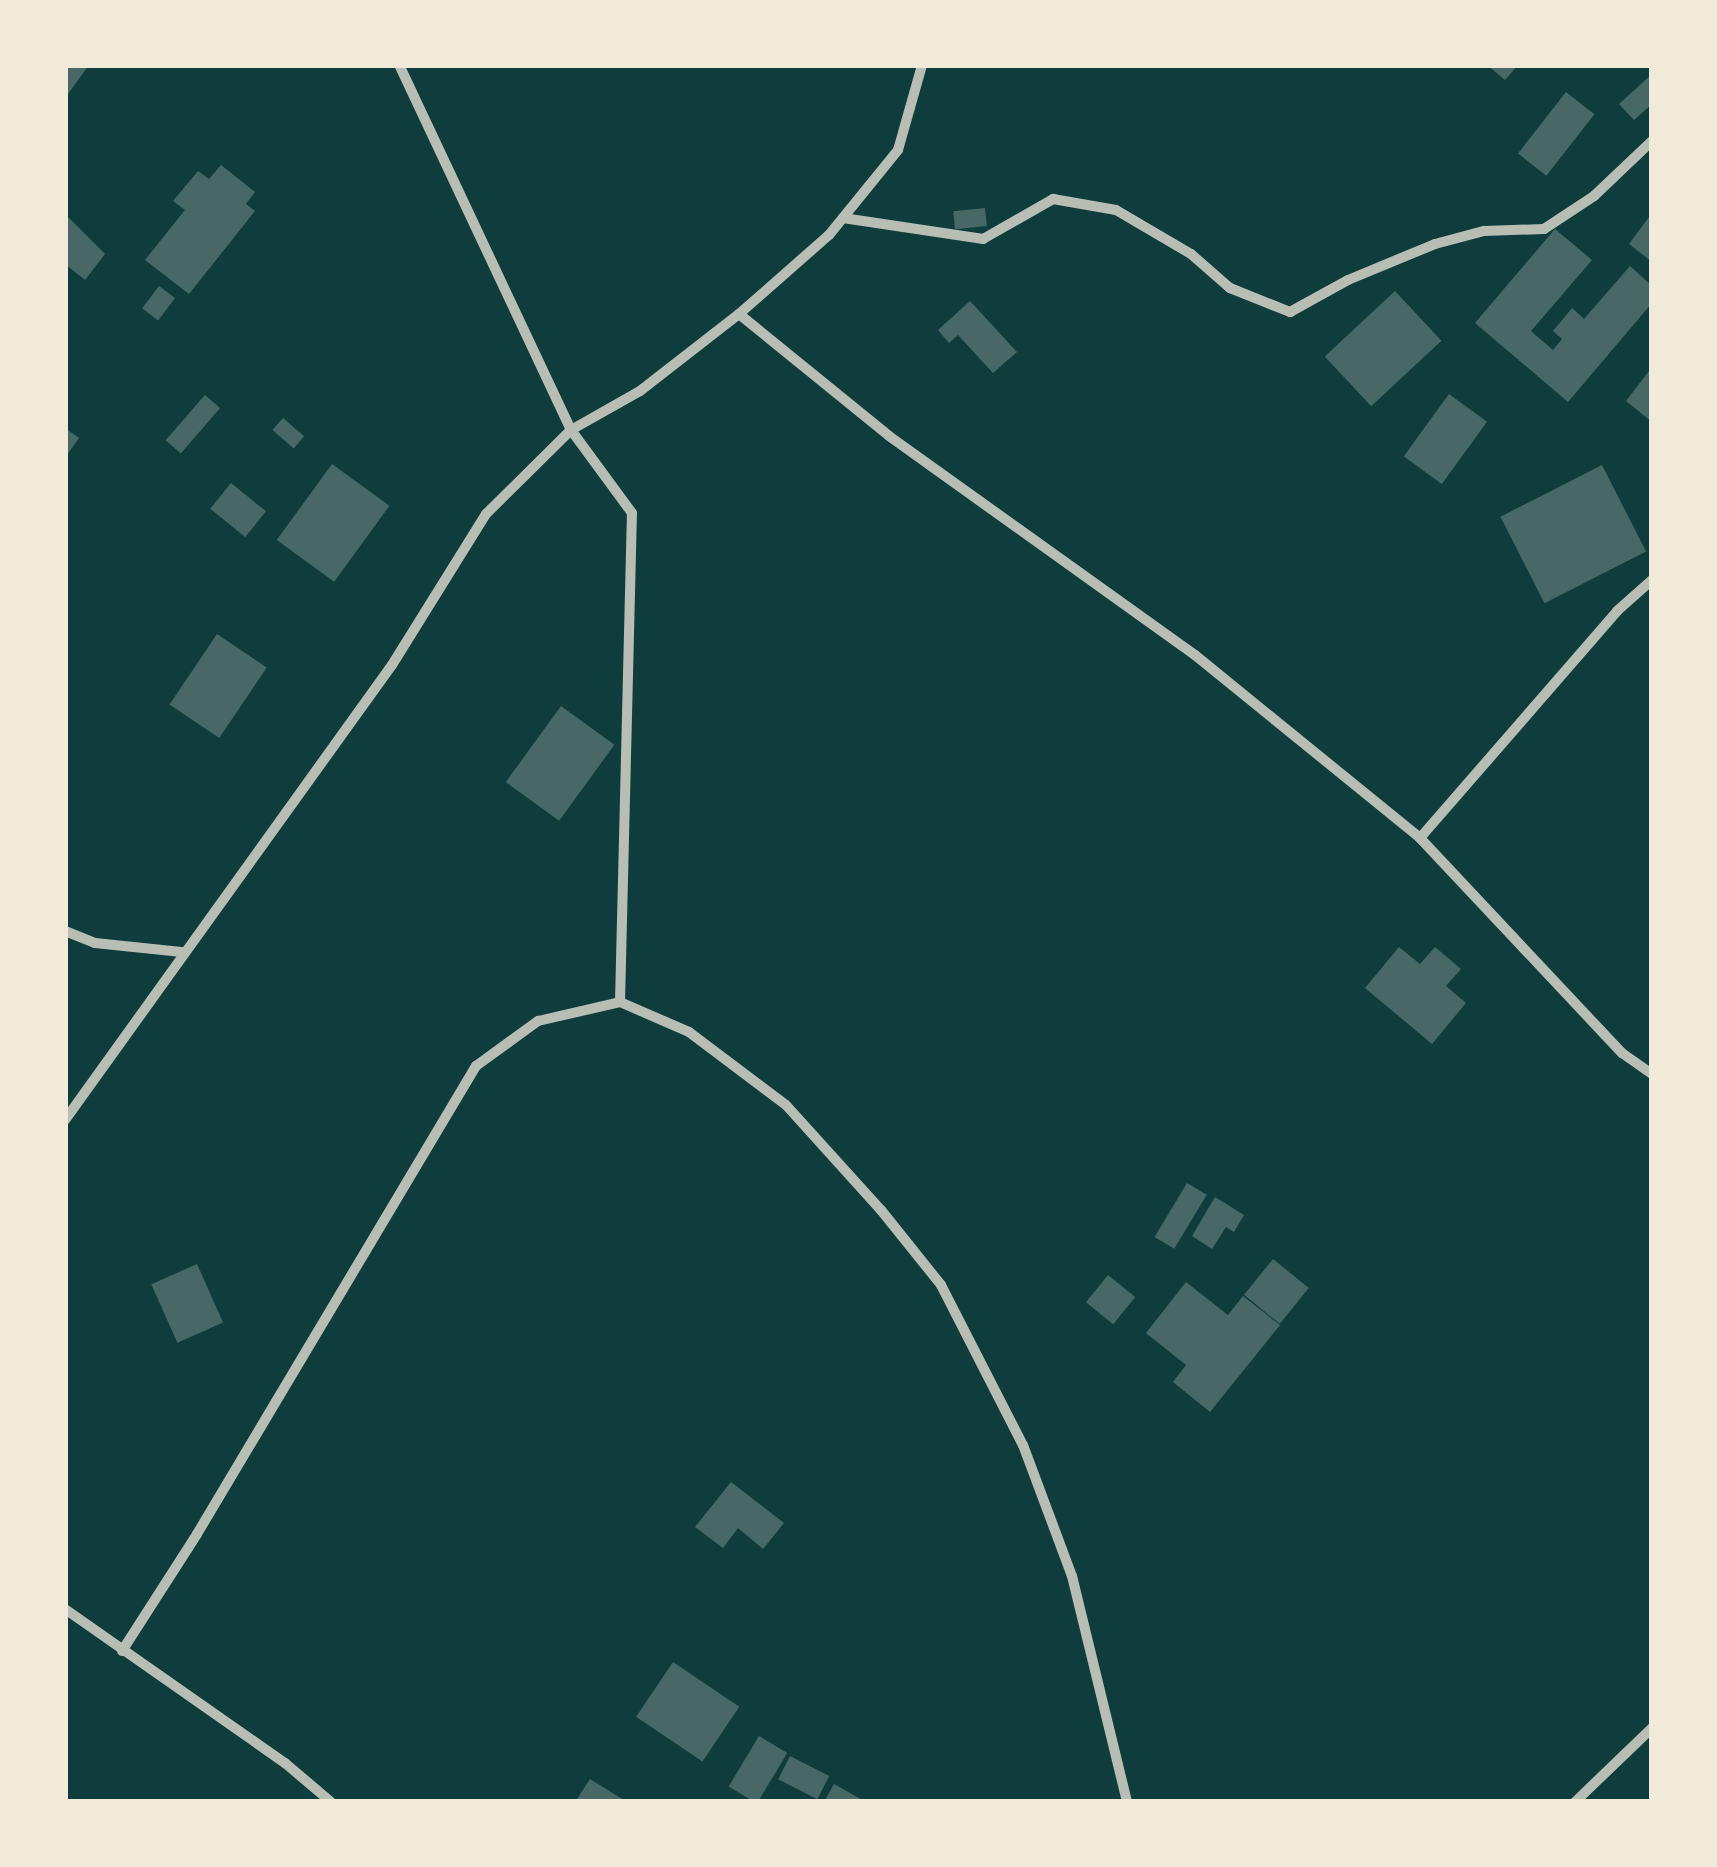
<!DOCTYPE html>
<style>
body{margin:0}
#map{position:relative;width:1717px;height:1867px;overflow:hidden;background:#0f3d3e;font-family:Karla,sans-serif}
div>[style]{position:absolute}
.building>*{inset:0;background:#486865;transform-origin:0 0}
.minor>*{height:10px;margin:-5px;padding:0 5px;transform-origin:5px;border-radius:5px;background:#b8beb3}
span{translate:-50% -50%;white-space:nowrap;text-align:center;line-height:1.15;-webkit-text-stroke:9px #f1e9da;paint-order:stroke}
.frame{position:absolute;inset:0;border:68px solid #f1e9da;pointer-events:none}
</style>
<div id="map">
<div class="building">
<i style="clip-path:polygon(65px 65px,89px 65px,65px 98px)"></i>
<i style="clip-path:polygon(1487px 65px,1518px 65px,1505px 80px)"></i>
<i style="clip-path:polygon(1652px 74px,1652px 104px,1634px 120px,1619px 104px)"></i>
<i style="left:1566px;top:92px;width:36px;height:78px;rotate:38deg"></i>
<i style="clip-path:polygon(221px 165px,255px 192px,246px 204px,255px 211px,189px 294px,145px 260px,185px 210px,173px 201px,198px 171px,209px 179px)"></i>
<i style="left:985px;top:208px;width:18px;height:32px;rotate:84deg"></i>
<i style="clip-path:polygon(1652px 213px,1652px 262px,1629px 244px)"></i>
<i style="clip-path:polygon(65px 214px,105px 254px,85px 280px,65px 264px)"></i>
<i style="clip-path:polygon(1555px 229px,1592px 260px,1531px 331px,1553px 350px,1562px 339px,1553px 331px,1572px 308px,1584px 319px,1630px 266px,1652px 286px,1652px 303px,1568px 402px,1475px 323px)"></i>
<i style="left:159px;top:286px;width:20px;height:28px;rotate:37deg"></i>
<i style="left:1395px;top:291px;width:68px;height:96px;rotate:47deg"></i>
<i style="clip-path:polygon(970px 301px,1017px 352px,993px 373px,958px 335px,949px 343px,938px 330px)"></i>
<i style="clip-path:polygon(1652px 367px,1652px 422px,1626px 401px)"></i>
<i style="left:1449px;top:394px;width:47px;height:77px;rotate:36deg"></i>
<i style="left:205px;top:395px;width:20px;height:60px;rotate:41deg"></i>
<i style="left:283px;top:418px;width:28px;height:16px;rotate:41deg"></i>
<i style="clip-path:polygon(65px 428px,79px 438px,65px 458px)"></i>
<i style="left:332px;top:464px;width:71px;height:94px;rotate:36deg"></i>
<i style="left:1602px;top:465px;width:97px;height:114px;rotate:63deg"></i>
<i style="left:231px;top:483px;width:45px;height:33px;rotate:39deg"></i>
<i style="left:217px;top:634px;width:60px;height:85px;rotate:34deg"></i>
<i style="left:561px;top:706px;width:66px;height:94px;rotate:36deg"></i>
<i style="clip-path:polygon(1399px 947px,1420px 964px,1435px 947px,1461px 969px,1446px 986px,1466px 1003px,1432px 1044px,1365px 988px)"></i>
<i style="left:1187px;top:1183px;width:23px;height:63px;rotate:31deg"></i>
<i style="clip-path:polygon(1215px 1197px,1244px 1215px,1234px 1232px,1226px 1227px,1212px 1249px,1192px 1236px)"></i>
<i style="left:1273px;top:1259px;width:46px;height:46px;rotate:39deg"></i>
<i style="left:197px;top:1264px;width:64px;height:50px;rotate:66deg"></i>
<i style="left:1108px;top:1275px;width:35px;height:35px;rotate:39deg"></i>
<i style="clip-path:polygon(1186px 1282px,1228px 1315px,1243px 1296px,1280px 1325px,1210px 1412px,1173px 1382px,1186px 1365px,1146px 1333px)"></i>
<i style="clip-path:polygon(731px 1482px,784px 1523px,763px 1549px,738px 1528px,723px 1548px,695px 1527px)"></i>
<i style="left:673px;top:1662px;width:80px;height:66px;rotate:34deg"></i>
<i style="left:759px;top:1736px;width:33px;height:59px;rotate:31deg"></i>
<i style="left:790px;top:1756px;width:44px;height:26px;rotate:27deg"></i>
<i style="clip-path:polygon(590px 1779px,627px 1802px,575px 1802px)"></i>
<i style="clip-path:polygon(834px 1784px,866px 1802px,824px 1802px)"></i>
</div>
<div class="minor">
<i style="left:843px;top:218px;width:142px;rotate:8.5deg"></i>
<i style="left:983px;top:239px;width:81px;rotate:-29.7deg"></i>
<i style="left:1053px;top:199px;width:64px;rotate:9.9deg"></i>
<i style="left:1116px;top:210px;width:87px;rotate:30.4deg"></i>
<i style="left:1191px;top:254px;width:52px;rotate:41.1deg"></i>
<i style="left:1230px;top:288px;width:65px;rotate:21.8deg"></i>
<i style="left:1290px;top:312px;width:66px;rotate:-28.9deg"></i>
<i style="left:1348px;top:280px;width:94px;rotate:-22.5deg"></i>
<i style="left:1435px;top:244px;width:51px;rotate:-14.9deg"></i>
<i style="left:1484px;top:231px;width:60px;rotate:-1.9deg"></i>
<i style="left:1544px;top:229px;width:60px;rotate:-33.4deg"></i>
<i style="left:1594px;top:196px;width:80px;rotate:-43.5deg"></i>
<i style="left:739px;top:314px;width:193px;rotate:39.1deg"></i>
<i style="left:889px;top:436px;width:376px;rotate:35.6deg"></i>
<i style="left:1195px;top:655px;width:290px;rotate:39.1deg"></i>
<i style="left:1420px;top:838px;width:295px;rotate:46.8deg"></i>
<i style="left:1622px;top:1053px;width:37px;rotate:35deg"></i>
<i style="left:1420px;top:838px;width:301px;rotate:-49deg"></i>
<i style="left:1617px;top:611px;width:47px;rotate:-41.5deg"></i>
<i style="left:65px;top:931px;width:32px;rotate:22deg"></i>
<i style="left:95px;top:943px;width:87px;rotate:5.9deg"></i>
<i style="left:620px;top:1002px;width:75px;rotate:23.5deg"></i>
<i style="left:689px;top:1032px;width:121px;rotate:37deg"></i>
<i style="left:786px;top:1105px;width:142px;rotate:47.9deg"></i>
<i style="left:881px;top:1210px;width:96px;rotate:51.3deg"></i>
<i style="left:941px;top:1285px;width:180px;rotate:62.9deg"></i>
<i style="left:1023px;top:1445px;width:140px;rotate:69.5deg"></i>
<i style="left:1072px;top:1576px;width:233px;rotate:76.3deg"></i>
<i style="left:65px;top:1120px;width:560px;rotate:-54.3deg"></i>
<i style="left:392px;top:665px;width:178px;rotate:-58.1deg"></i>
<i style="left:486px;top:514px;width:120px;rotate:-44.7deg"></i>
<i style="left:571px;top:430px;width:403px;rotate:-115.2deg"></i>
<i style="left:65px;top:1609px;width:269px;rotate:35deg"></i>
<i style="left:285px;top:1763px;width:60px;rotate:40.3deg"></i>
<i style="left:122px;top:1651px;width:139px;rotate:-57.3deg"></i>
<i style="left:197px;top:1534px;width:545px;rotate:-59.2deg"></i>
<i style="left:476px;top:1066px;width:77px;rotate:-36deg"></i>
<i style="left:538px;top:1021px;width:84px;rotate:-13deg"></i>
<i style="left:620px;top:1002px;width:489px;rotate:-88.6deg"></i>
<i style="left:632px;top:513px;width:103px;rotate:-126.3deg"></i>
<i style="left:571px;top:430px;width:79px;rotate:-29.5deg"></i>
<i style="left:640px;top:391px;width:125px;rotate:-37.9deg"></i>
<i style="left:739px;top:314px;width:120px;rotate:-41.3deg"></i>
<i style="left:829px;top:235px;width:109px;rotate:-50.9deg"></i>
<i style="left:898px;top:150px;width:88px;rotate:-74.2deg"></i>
<i style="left:1575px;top:1802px;width:107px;rotate:-43.9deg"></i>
</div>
<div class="frame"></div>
</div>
